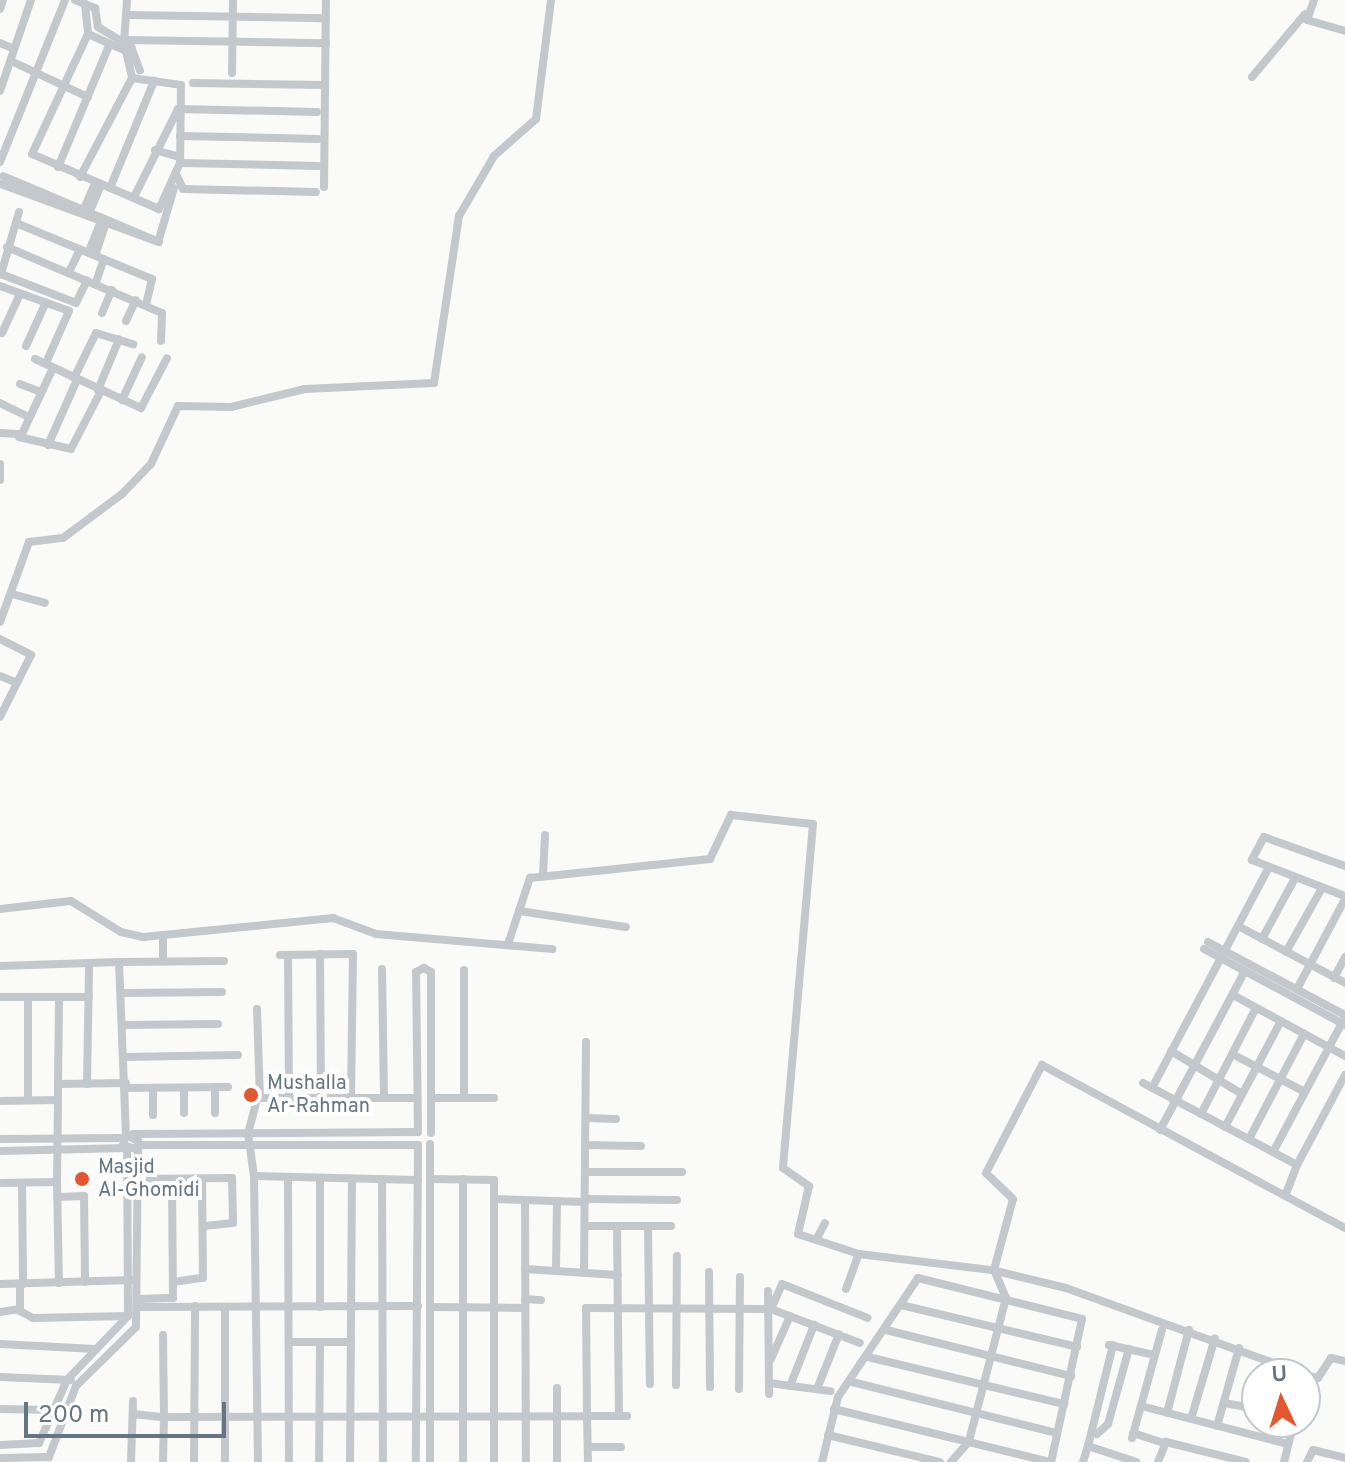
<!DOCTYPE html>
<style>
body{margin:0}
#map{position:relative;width:1345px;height:1462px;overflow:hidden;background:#fafaf8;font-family:Overpass,sans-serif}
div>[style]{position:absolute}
.minor>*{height:8px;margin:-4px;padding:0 4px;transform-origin:4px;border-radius:4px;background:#c3c8cc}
.dots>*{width:22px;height:22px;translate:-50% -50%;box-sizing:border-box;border:4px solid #fff;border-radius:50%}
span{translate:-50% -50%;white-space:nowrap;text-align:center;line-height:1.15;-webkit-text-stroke:8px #fff;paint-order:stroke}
.poi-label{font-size:20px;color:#657683}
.left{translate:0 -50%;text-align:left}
.north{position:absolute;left:1241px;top:1358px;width:80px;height:80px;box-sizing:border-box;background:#fff;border:2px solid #c1c8cd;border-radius:50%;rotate:356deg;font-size:22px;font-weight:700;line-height:32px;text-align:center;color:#657683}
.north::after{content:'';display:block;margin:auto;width:28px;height:36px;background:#e4572e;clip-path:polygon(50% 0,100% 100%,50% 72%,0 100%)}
.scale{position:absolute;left:24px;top:1402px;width:202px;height:36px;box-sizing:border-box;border:4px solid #657683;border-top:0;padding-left:10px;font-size:24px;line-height:28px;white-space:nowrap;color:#657683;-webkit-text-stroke:6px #fff;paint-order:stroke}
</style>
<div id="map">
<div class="minor">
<i style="left:75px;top:0;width:22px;rotate:22deg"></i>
<i style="left:95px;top:8px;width:19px;rotate:81deg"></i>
<i style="left:98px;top:27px;width:39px;rotate:31deg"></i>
<i style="left:131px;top:47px;width:25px;rotate:69deg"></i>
<i style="left:1314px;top:0;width:21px;rotate:109deg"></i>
<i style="left:1307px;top:20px;width:40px;rotate:16deg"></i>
<i style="left:85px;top:4px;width:30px;rotate:84deg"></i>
<i style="left:88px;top:34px;width:42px;rotate:24.1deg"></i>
<i style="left:126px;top:51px;width:28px;rotate:77deg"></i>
<i style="left:132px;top:78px;width:49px;rotate:8.1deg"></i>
<i style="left:181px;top:85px;width:78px;rotate:90.7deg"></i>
<i style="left:180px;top:163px;width:51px;rotate:114.5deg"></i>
<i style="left:159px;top:209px;width:138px;rotate:-156.6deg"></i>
<i style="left:32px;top:154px;width:132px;rotate:-65deg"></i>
<i style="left:0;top:9px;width:9px;rotate:-72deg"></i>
<i style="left:127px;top:15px;width:199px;rotate:0.9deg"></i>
<i style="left:125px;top:40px;width:201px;rotate:0.9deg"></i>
<i style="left:124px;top:42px;width:42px;rotate:-85.9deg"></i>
<i style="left:0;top:43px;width:15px;rotate:23deg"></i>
<i style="left:11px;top:61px;width:85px;rotate:25.1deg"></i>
<i style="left:232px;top:73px;width:73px;rotate:-89.2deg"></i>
<i style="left:1252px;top:77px;width:82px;rotate:-49.9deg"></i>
<i style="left:193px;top:83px;width:132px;rotate:0.9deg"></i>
<i style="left:0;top:91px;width:96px;rotate:-71.2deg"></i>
<i style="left:180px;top:136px;width:138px;rotate:1.2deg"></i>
<i style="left:155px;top:150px;width:26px;rotate:16deg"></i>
<i style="left:0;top:162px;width:175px;rotate:-68.1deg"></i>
<i style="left:180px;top:163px;width:138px;rotate:1.2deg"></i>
<i style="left:58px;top:167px;width:129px;rotate:-67.2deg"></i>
<i style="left:177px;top:176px;width:14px;rotate:65deg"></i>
<i style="left:183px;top:189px;width:133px;rotate:1.3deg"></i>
<i style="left:80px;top:177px;width:112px;rotate:-62.3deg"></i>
<i style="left:1px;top:184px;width:168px;rotate:20.2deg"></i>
<i style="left:159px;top:242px;width:169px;rotate:-157.1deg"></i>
<i style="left:324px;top:187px;width:187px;rotate:-89.4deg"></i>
<i style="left:110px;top:188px;width:116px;rotate:-67.6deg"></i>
<i style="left:134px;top:197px;width:98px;rotate:-63.4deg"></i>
<i style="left:178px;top:109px;width:139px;rotate:1.2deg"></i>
<i style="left:84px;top:209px;width:28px;rotate:-67deg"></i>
<i style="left:90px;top:211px;width:28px;rotate:-67deg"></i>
<i style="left:19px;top:212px;width:65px;rotate:106.2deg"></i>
<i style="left:1px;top:274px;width:80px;rotate:21.1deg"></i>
<i style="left:76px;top:303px;width:25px;rotate:-64deg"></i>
<i style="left:16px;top:223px;width:147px;rotate:22.4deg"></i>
<i style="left:152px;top:279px;width:26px;rotate:103deg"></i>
<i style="left:159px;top:239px;width:53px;rotate:-73.6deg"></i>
<i style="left:7px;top:247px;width:168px;rotate:23.1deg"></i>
<i style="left:162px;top:313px;width:28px;rotate:92deg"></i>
<i style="left:89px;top:251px;width:32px;rotate:-68deg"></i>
<i style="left:96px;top:253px;width:32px;rotate:-72deg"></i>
<i style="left:69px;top:272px;width:25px;rotate:-64deg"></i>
<i style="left:96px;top:282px;width:24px;rotate:-71deg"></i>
<i style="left:0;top:286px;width:73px;rotate:19.9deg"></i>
<i style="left:69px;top:311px;width:57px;rotate:113.9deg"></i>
<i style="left:102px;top:313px;width:25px;rotate:-67deg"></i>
<i style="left:126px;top:321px;width:23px;rotate:-65deg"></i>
<i style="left:2px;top:333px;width:43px;rotate:-65.2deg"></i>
<i style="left:26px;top:346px;width:48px;rotate:-65.6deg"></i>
<i style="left:35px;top:359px;width:117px;rotate:24.8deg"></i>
<i style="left:141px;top:408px;width:56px;rotate:-62.5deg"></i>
<i style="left:74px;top:378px;width:50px;rotate:-63.9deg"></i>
<i style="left:96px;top:333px;width:39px;rotate:17deg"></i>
<i style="left:20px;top:384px;width:22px;rotate:21deg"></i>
<i style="left:98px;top:390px;width:55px;rotate:-67.6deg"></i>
<i style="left:122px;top:400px;width:47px;rotate:-65.1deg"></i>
<i style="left:0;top:403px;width:32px;rotate:26deg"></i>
<i style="left:0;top:433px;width:22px;rotate:3deg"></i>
<i style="left:22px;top:434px;width:71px;rotate:-64.9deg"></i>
<i style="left:19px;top:437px;width:53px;rotate:13deg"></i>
<i style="left:71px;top:449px;width:65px;rotate:-62.7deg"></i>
<i style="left:48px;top:445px;width:71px;rotate:-66deg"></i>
<i style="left:0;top:464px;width:16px;rotate:90deg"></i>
<i style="left:12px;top:594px;width:34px;rotate:15deg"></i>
<i style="left:0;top:622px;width:85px;rotate:-70.1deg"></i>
<i style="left:29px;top:542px;width:34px;rotate:-7deg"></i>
<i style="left:63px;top:538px;width:74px;rotate:-36.7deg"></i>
<i style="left:122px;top:494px;width:42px;rotate:-46deg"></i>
<i style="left:151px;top:464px;width:64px;rotate:-65deg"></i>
<i style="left:178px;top:406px;width:53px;rotate:1.1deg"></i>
<i style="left:231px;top:407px;width:76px;rotate:-13.7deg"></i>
<i style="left:305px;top:389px;width:129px;rotate:-2.7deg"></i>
<i style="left:434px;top:383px;width:169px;rotate:-81.5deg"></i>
<i style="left:459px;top:216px;width:69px;rotate:-59.7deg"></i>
<i style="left:494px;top:156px;width:56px;rotate:-41.4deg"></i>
<i style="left:536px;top:119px;width:120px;rotate:-82.8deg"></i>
<i style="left:0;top:639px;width:35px;rotate:27deg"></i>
<i style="left:31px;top:655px;width:69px;rotate:116.6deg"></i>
<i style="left:0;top:676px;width:16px;rotate:22deg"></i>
<i style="left:1345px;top:866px;width:86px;rotate:-160.3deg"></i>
<i style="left:1264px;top:837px;width:26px;rotate:118deg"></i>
<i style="left:1252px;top:860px;width:100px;rotate:21.2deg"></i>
<i style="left:543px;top:875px;width:40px;rotate:-87.1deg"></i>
<i style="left:0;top:909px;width:71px;rotate:-6.4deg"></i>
<i style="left:71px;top:901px;width:59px;rotate:31.8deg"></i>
<i style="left:121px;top:932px;width:23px;rotate:13deg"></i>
<i style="left:143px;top:937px;width:191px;rotate:-5.7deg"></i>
<i style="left:333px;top:918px;width:46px;rotate:20.4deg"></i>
<i style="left:376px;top:934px;width:177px;rotate:4.9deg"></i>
<i style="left:519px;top:911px;width:108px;rotate:8.5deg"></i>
<i style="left:1238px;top:926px;width:121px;rotate:28deg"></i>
<i style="left:163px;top:937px;width:24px;rotate:90deg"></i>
<i style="left:1262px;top:939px;width:69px;rotate:-61.6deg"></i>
<i style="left:1208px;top:942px;width:155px;rotate:28.1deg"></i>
<i style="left:508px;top:944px;width:70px;rotate:-71.6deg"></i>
<i style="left:530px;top:878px;width:181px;rotate:-6deg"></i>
<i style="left:710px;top:859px;width:49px;rotate:-64.5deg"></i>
<i style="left:731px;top:815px;width:82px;rotate:6.3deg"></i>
<i style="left:813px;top:824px;width:345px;rotate:95deg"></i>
<i style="left:783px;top:1168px;width:32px;rotate:35deg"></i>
<i style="left:809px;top:1186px;width:49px;rotate:102.9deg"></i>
<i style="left:798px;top:1234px;width:64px;rotate:18.2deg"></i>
<i style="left:859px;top:1254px;width:134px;rotate:6.9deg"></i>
<i style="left:992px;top:1270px;width:76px;rotate:13.7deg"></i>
<i style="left:1066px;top:1288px;width:252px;rotate:19.9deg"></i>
<i style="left:1204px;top:949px;width:160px;rotate:28.3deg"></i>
<i style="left:1286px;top:952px;width:73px;rotate:-60.6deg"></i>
<i style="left:320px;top:954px;width:144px;rotate:89.6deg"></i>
<i style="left:280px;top:955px;width:73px;rotate:-0.8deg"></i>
<i style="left:353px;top:954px;width:144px;rotate:90.8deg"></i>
<i style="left:288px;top:955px;width:143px;rotate:89.6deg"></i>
<i style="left:119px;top:962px;width:105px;rotate:-0.5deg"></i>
<i style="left:0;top:966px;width:119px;rotate:-1.9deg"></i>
<i style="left:119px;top:962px;width:173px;rotate:87.7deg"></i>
<i style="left:382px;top:969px;width:129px;rotate:89.1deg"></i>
<i style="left:464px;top:970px;width:128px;rotate:90deg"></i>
<i style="left:1334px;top:978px;width:24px;rotate:-62deg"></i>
<i style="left:1297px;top:989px;width:102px;rotate:-61.9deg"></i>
<i style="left:121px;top:993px;width:101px;rotate:-0.6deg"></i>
<i style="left:1233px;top:995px;width:128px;rotate:28.6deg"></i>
<i style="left:0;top:997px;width:89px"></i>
<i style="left:257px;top:1009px;width:89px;rotate:88.1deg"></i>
<i style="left:260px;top:1098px;width:157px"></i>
<i style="left:122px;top:1025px;width:96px;rotate:-0.6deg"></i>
<i style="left:1171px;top:1051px;width:83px;rotate:31.2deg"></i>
<i style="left:1232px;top:1054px;width:82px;rotate:27.5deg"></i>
<i style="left:124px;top:1057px;width:114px;rotate:-1deg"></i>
<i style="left:1143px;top:1083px;width:174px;rotate:28deg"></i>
<i style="left:1297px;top:1165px;width:33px;rotate:111deg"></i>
<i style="left:58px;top:1084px;width:86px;rotate:-89.3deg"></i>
<i style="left:87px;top:1084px;width:120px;rotate:-89deg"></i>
<i style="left:215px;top:1087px;width:26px;rotate:90deg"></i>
<i style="left:126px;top:1088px;width:102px;rotate:-0.6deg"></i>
<i style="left:153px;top:1088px;width:27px;rotate:90deg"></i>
<i style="left:184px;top:1088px;width:25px;rotate:90deg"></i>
<i style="left:1152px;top:1088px;width:248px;rotate:-62.1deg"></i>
<i style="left:258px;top:1095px;width:40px;rotate:104.4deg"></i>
<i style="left:248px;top:1134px;width:42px;rotate:81.9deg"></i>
<i style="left:254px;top:1176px;width:164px;rotate:1.4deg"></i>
<i style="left:431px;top:1098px;width:63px"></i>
<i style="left:28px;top:1100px;width:103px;rotate:-90deg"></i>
<i style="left:0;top:1101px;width:58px;rotate:-1deg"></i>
<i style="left:58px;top:1100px;width:16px;rotate:-90deg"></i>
<i style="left:58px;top:1084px;width:68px;rotate:-0.8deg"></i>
<i style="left:1201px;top:1114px;width:119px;rotate:-62.6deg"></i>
<i style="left:586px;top:1118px;width:30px;rotate:2deg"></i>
<i style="left:1225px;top:1127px;width:120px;rotate:-62.2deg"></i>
<i style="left:1160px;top:1130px;width:180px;rotate:-61.9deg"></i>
<i style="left:133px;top:1134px;width:285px;rotate:-0.4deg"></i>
<i style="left:418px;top:1132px;width:160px;rotate:-90.7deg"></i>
<i style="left:416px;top:972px;width:9px;rotate:-27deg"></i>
<i style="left:424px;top:968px;width:8px;rotate:30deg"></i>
<i style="left:431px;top:972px;width:161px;rotate:90deg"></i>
<i style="left:0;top:1139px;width:123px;rotate:-0.5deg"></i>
<i style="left:1249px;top:1139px;width:119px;rotate:-62.4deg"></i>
<i style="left:430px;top:1144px;width:318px;rotate:90deg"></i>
<i style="left:138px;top:1145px;width:280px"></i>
<i style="left:418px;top:1145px;width:317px;rotate:90.4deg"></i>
<i style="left:586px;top:1145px;width:55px;rotate:1deg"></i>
<i style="left:0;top:1151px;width:126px;rotate:-1.4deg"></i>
<i style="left:1273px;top:1152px;width:151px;rotate:-61.9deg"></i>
<i style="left:1297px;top:1165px;width:102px;rotate:-61.9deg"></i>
<i style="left:585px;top:1172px;width:97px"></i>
<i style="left:254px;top:1176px;width:286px;rotate:89.2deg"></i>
<i style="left:137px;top:1179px;width:95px;rotate:-0.6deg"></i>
<i style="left:232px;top:1178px;width:45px;rotate:88.7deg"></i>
<i style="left:233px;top:1223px;width:30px;rotate:174deg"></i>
<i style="left:288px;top:1179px;width:283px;rotate:89.8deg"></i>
<i style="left:320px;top:1179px;width:128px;rotate:90deg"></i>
<i style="left:382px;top:1179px;width:283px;rotate:89.8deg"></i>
<i style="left:430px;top:1179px;width:64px;rotate:0.9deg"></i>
<i style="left:494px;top:1180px;width:282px;rotate:90deg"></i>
<i style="left:57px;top:1182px;width:82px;rotate:-89.3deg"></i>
<i style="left:0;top:1183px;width:57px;rotate:-1deg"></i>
<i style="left:57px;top:1182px;width:101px;rotate:88.9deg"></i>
<i style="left:22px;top:1183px;width:101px;rotate:89.4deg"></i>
<i style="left:58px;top:1197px;width:26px;rotate:-2deg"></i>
<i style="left:84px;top:1196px;width:86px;rotate:89.3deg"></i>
<i style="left:494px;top:1199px;width:91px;rotate:1.9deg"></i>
<i style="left:585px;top:1199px;width:92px;rotate:0.6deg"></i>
<i style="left:525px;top:1200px;width:262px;rotate:89.8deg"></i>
<i style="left:585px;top:1226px;width:86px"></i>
<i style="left:617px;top:1226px;width:190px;rotate:89.4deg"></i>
<i style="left:648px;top:1226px;width:158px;rotate:89.3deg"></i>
<i style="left:816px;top:1240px;width:19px;rotate:-62deg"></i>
<i style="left:525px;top:1269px;width:93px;rotate:3.7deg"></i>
<i style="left:556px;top:1271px;width:70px;rotate:-89.2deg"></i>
<i style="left:709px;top:1272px;width:115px;rotate:89.5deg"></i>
<i style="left:584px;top:1273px;width:231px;rotate:-89.5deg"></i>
<i style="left:173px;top:1282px;width:30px;rotate:-8deg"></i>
<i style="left:203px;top:1278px;width:99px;rotate:-90.6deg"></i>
<i style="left:0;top:1284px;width:131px;rotate:-1.7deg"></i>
<i style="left:846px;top:1289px;width:37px;rotate:-70deg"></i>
<i style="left:768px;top:1291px;width:103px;rotate:89.4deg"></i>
<i style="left:140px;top:1299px;width:33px;rotate:-2deg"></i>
<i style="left:173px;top:1298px;width:119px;rotate:-90.5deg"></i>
<i style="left:525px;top:1299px;width:16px;rotate:4deg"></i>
<i style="left:901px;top:1305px;width:181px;rotate:13.4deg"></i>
<i style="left:139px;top:1307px;width:279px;rotate:-0.2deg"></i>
<i style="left:432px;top:1307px;width:93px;rotate:0.6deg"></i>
<i style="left:771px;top:1309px;width:27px;rotate:-66deg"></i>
<i style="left:782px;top:1284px;width:92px;rotate:21.6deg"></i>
<i style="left:18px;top:1310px;width:17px;rotate:28deg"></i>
<i style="left:33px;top:1318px;width:95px;rotate:-1.2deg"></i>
<i style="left:0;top:1312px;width:20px;rotate:-9deg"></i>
<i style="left:20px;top:1309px;width:25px;rotate:-90deg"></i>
<i style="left:886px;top:1330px;width:191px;rotate:14deg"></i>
<i style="left:163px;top:1335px;width:82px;rotate:89.3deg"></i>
<i style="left:164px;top:1417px;width:8px"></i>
<i style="left:172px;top:1417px;width:415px;rotate:-0.1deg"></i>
<i style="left:587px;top:1416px;width:108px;rotate:-90.5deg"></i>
<i style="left:586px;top:1308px;width:185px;rotate:0.3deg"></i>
<i style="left:771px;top:1309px;width:95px;rotate:20.9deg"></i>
<i style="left:289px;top:1342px;width:62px"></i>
<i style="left:0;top:1344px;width:95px;rotate:3deg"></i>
<i style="left:1109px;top:1345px;width:46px;rotate:12.5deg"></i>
<i style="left:1113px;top:1345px;width:104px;rotate:103.9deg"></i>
<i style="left:1088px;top:1446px;width:51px;rotate:18.4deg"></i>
<i style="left:868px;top:1357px;width:202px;rotate:13.5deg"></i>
<i style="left:771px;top:1359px;width:47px;rotate:-66.2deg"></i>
<i style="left:1305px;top:1375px;width:13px;rotate:13deg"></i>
<i style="left:1318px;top:1378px;width:24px;rotate:-57deg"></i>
<i style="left:1331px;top:1358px;width:14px;rotate:12deg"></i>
<i style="left:0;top:1377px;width:71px;rotate:2.4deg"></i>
<i style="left:852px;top:1382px;width:211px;rotate:14deg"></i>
<i style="left:769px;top:1383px;width:62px;rotate:7.5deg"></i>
<i style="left:676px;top:1385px;width:129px;rotate:-89.6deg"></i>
<i style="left:790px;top:1386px;width:66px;rotate:-68.5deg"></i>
<i style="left:557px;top:1388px;width:74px;rotate:90deg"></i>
<i style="left:739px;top:1389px;width:112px;rotate:-89.5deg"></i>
<i style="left:817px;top:1389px;width:59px;rotate:-68.2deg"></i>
<i style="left:1224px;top:1403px;width:34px;rotate:10deg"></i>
<i style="left:1141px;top:1406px;width:152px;rotate:14.5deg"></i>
<i style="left:0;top:1409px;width:52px;rotate:1.1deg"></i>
<i style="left:834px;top:1409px;width:222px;rotate:13.8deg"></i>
<i style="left:1167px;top:1413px;width:86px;rotate:-75.2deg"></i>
<i style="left:133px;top:1414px;width:31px;rotate:6deg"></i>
<i style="left:164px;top:1417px;width:45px;rotate:91.3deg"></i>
<i style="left:1191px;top:1419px;width:84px;rotate:-73.5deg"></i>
<i style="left:1217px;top:1426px;width:81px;rotate:-74.2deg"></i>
<i style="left:1133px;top:1433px;width:33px;rotate:18deg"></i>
<i style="left:1097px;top:1434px;width:15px;rotate:-42deg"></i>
<i style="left:1108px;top:1424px;width:78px;rotate:-74.4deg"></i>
<i style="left:828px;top:1435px;width:115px;rotate:13.6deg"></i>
<i style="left:1132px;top:1438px;width:112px;rotate:-74.5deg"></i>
<i style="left:0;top:1445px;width:39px;rotate:-3deg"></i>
<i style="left:39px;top:1443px;width:69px;rotate:-66deg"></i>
<i style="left:67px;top:1380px;width:88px;rotate:-46.4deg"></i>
<i style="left:128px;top:1316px;width:167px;rotate:-90.3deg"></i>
<i style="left:588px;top:1447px;width:33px"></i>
<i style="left:0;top:1458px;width:49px;rotate:-1.2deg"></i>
<i style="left:49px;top:1457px;width:76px;rotate:-69.2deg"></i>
<i style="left:76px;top:1386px;width:84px;rotate:-44.5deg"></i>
<i style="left:136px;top:1327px;width:186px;rotate:-89.4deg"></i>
<i style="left:138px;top:1141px;width:13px;rotate:-153deg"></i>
<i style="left:126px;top:1135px;width:10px;rotate:107deg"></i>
<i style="left:123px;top:1145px;width:13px;rotate:18deg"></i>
<i style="left:131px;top:1462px;width:61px;rotate:-88.1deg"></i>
<i style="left:194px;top:1462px;width:156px;rotate:-89.6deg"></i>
<i style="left:225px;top:1462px;width:155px;rotate:-90deg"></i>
<i style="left:319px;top:1462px;width:120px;rotate:-89.5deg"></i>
<i style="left:350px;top:1462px;width:283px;rotate:-89.6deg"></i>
<i style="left:463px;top:1462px;width:283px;rotate:-90deg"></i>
<i style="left:588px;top:1462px;width:46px;rotate:-91.2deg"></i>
<i style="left:587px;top:1416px;width:40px"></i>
<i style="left:822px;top:1462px;width:67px;rotate:-76.2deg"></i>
<i style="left:838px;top:1397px;width:143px;rotate:-56.1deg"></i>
<i style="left:918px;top:1278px;width:169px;rotate:14deg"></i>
<i style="left:1082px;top:1319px;width:146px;rotate:102.2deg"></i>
<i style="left:951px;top:1462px;width:28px;rotate:-49deg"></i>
<i style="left:969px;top:1441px;width:148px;rotate:-75.5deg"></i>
<i style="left:1006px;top:1298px;width:30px;rotate:-113deg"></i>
<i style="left:994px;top:1270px;width:73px;rotate:-75deg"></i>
<i style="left:1013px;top:1199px;width:37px;rotate:-136deg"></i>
<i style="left:986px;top:1173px;width:122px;rotate:-62.6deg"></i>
<i style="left:1042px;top:1065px;width:344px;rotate:28.3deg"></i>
<i style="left:1083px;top:1462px;width:17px;rotate:-73deg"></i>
<i style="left:1158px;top:1462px;width:22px;rotate:-68deg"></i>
<i style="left:1166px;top:1442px;width:82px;rotate:14deg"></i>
<i style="left:1284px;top:1462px;width:41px;rotate:-76deg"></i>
<i style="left:1307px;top:1462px;width:13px;rotate:-63deg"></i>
<i style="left:1313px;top:1450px;width:33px;rotate:14deg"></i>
</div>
<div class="dots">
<i style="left:251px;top:1095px;background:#e4572e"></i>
<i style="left:82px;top:1179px;background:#e4572e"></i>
</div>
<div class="poi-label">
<span class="left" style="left:267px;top:1096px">Mushalla<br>Ar-Rahman</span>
<span class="left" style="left:98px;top:1180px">Masjid<br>Al-Ghomidi</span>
</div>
<div class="north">U</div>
<div class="scale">200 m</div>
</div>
